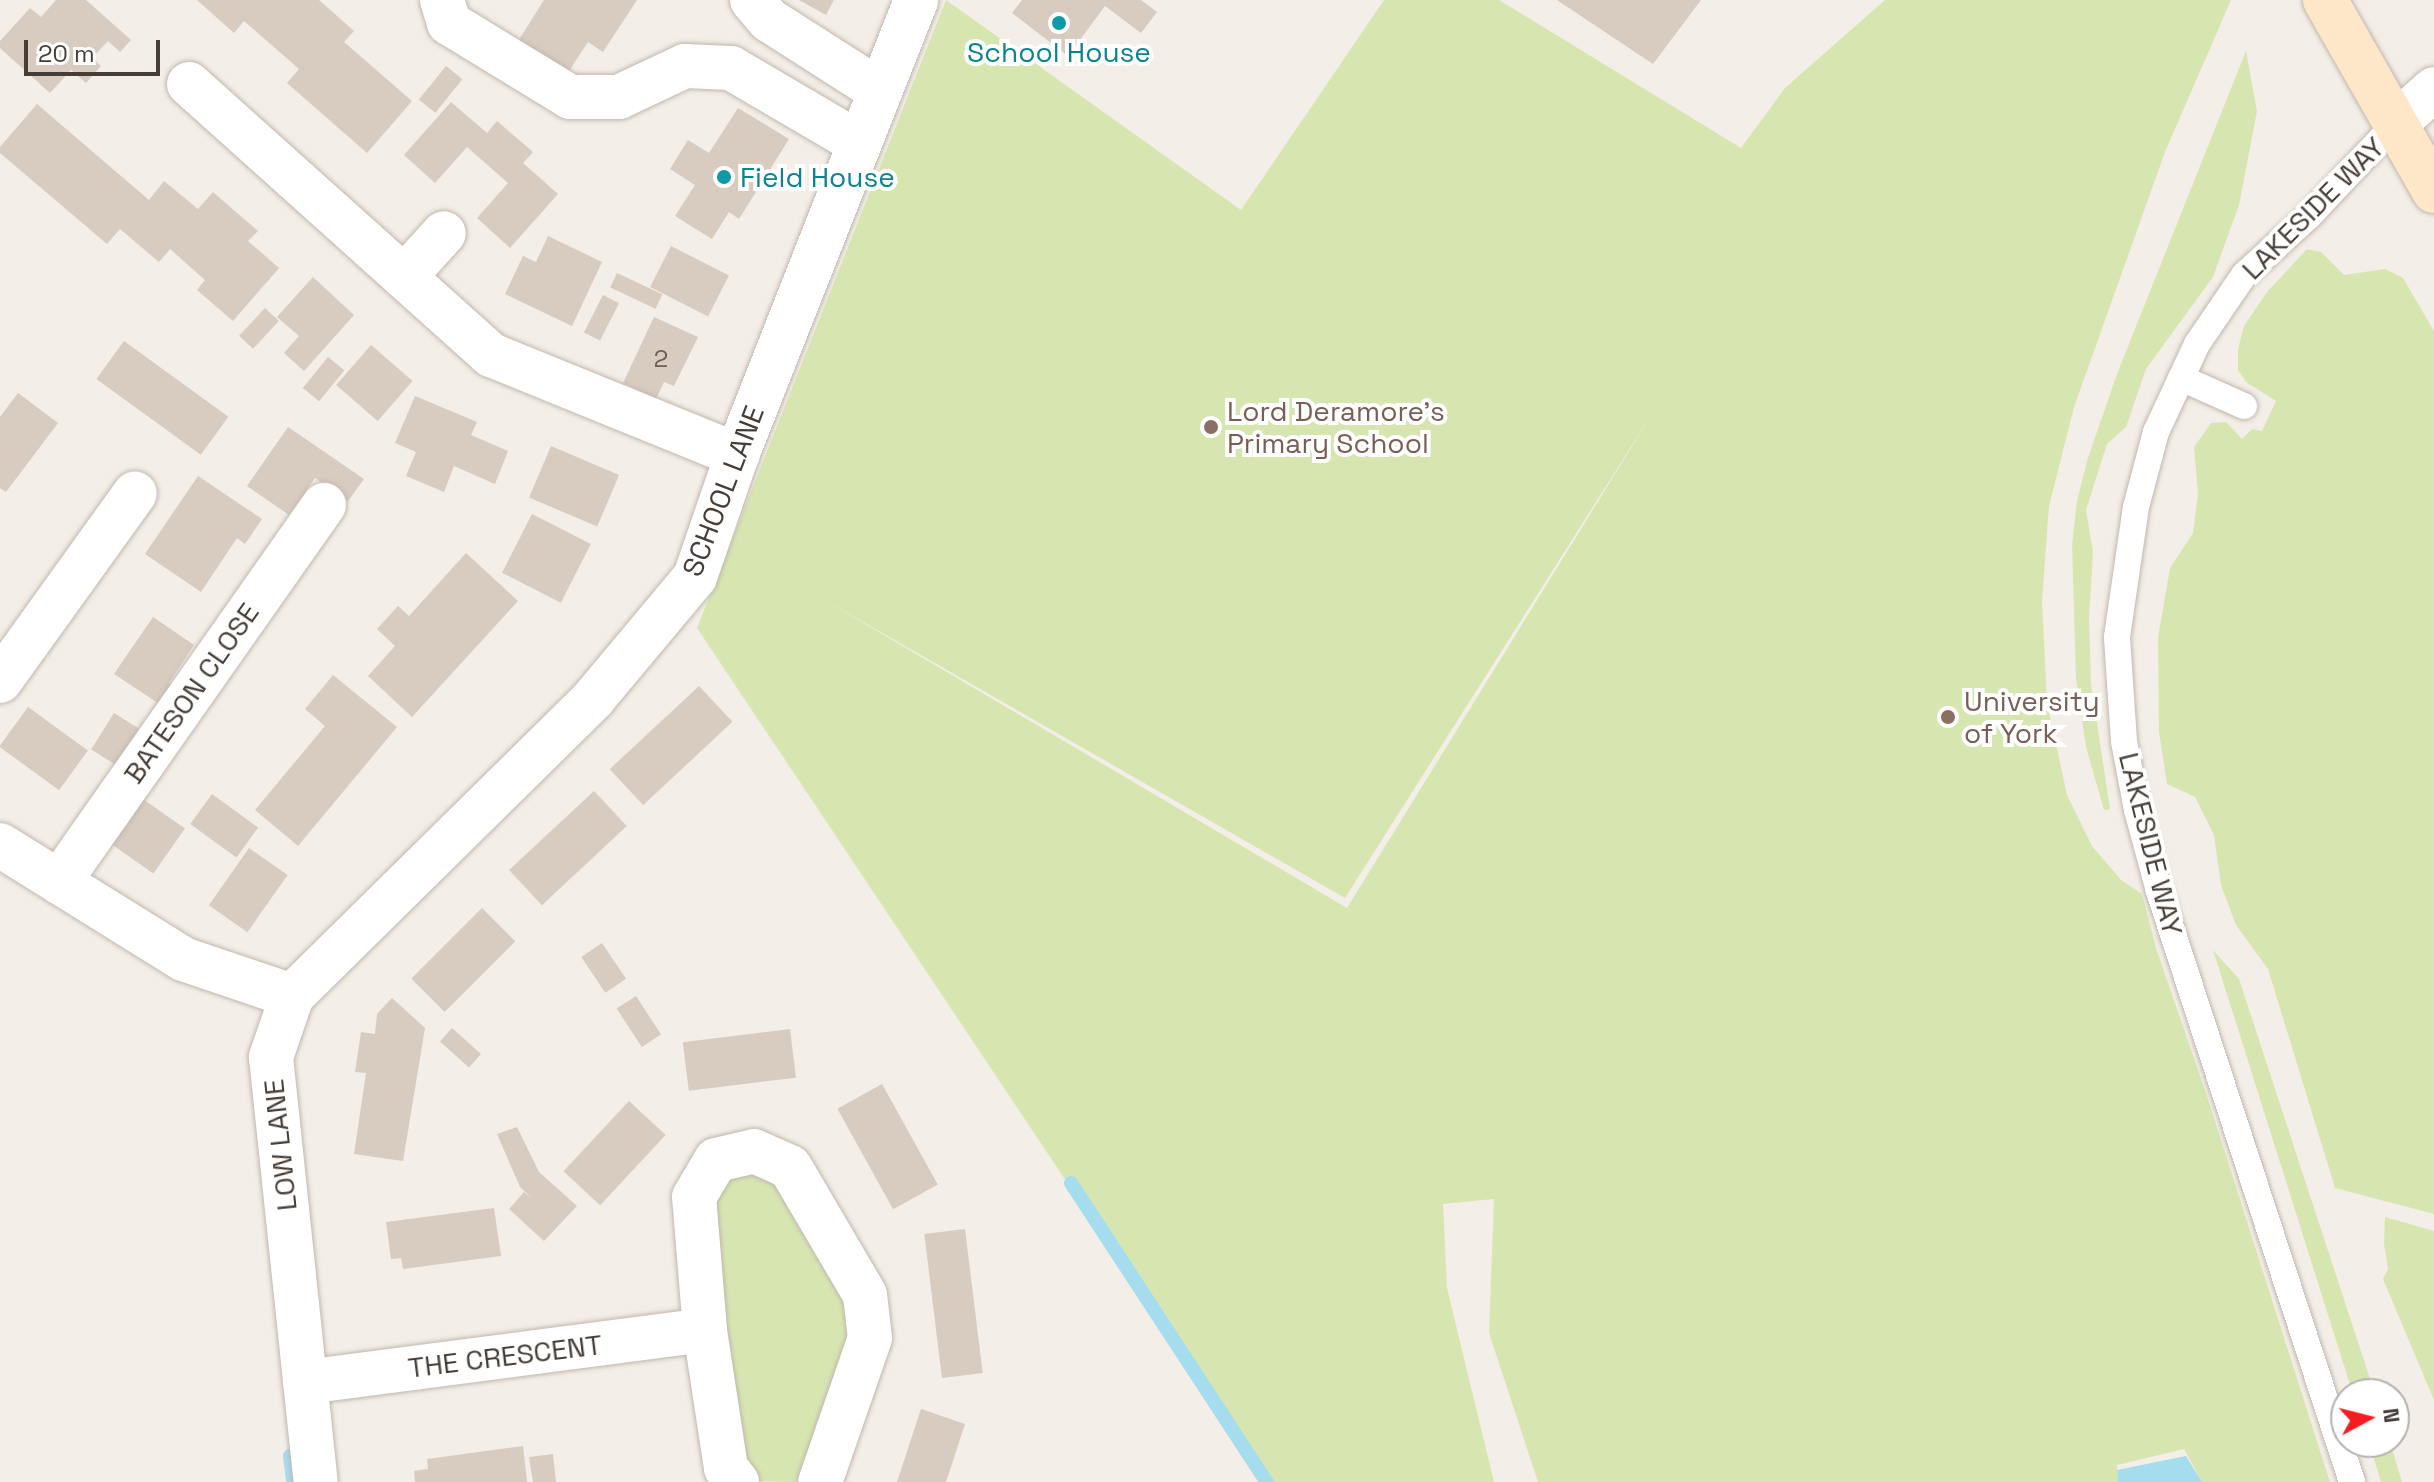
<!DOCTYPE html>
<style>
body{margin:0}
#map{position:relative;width:2434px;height:1482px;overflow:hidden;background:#f3eee7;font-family:"Space Grotesk",sans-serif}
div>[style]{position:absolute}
.green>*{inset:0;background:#d7e6b1}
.water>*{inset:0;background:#a5dcee}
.stream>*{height:14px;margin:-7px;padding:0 7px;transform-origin:7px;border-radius:7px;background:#a5dcee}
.building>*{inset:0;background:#d8cbc0;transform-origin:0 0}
.roads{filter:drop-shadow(0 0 2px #c1b7ad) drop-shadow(0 0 2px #c1b7ad)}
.lane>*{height:26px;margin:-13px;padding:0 13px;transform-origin:13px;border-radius:13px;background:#fff}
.street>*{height:44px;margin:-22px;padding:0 22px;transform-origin:22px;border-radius:22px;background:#fff}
.secondary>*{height:44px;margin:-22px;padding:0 22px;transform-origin:22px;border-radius:22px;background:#fde7c8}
.dots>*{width:22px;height:22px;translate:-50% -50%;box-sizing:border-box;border:4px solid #fff;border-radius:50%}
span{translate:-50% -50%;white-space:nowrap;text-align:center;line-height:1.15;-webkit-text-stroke:8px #fff;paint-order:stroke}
.number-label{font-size:24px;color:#6a6058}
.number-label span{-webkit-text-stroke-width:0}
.culture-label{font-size:28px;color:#0d838f}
.left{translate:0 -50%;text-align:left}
.street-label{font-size:28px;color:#463d36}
.education-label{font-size:28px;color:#785e54}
.north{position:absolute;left:2330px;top:1378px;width:80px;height:80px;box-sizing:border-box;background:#fff;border:2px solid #b5b1af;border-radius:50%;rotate:83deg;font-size:22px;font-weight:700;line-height:32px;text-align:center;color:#463d36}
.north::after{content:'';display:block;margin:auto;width:28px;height:36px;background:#f41e20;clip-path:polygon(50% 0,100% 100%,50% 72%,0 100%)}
.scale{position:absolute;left:24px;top:40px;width:136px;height:36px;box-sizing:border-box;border:4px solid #463d36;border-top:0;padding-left:10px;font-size:24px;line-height:28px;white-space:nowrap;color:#463d36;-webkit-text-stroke:6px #fff;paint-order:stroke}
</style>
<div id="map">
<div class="green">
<i style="clip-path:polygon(evenodd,946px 0,1241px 210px,1384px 0,1499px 0,1741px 148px,1785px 88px,1885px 0,2231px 0,2165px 152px,2074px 407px,2049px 506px,2042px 601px,2047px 702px,2067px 795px,2092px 846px,2121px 880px,2142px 894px,2156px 948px,2208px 1099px,2330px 1482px,2202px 1482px,2184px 1449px,2117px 1465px,2118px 1482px,1538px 1482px,1489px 1333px,1494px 1199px,1443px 1204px,1447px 1288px,1494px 1482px,1267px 1482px,697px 628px,946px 0,1655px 409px,1347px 908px,823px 599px,1345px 898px,1655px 409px)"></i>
<i style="clip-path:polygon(2246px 51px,2257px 111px,2239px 205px,2213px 277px,2146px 369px,2126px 427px,2107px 444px,2086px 510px,2093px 552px,2089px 618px,2091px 684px,2110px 809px,2104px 810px,2086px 747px,2076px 679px,2072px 545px,2077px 501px,2088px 458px,2117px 374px)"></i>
<i style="clip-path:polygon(2307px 249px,2321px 252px,2344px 275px,2385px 269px,2403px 278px,2434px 331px,2434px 1214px,2335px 1188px,2268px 969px,2236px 925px,2221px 885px,2214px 835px,2195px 797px,2167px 784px,2159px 732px,2158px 638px,2170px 568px,2193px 533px,2198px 494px,2194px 447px,2211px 423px,2226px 422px,2242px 439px,2252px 429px,2262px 431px,2276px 401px,2246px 382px,2238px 370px,2238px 349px,2244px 326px,2267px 292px)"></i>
<i style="clip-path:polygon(2213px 950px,2239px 979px,2375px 1394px,2353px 1394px)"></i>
<i style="clip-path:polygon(758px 1170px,782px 1185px,851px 1298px,856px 1339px,808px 1474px,795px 1482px,757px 1481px,742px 1462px,711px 1206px,730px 1175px)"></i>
<i style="clip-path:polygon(2385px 1217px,2434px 1231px,2434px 1400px,2383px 1279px,2388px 1269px,2384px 1244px)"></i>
<i style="clip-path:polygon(2369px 1442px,2390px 1442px,2402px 1482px,2381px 1482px)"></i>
</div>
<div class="water">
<i style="clip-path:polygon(2186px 1456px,2202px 1482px,2118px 1482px,2117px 1470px)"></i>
</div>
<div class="stream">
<i style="left:1071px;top:1183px;width:358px;rotate:56.8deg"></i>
<i style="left:290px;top:1456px;width:26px;rotate:83deg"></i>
</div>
<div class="building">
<i style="clip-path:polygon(56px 0,86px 0,131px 40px,120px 52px,108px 41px,92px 58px,101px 66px,86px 83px,71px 70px,50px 93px,0 48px,0 41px,30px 8px,41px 17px)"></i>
<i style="clip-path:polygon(197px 0,319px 0,354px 31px,344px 42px,412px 101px,367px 153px,287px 83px,299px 69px,244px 21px,234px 33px)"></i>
<i style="clip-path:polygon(544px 0,637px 0,603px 52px,588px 42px,565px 77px,515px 46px)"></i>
<i style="clip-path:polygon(799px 0,834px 0,826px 15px)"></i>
<i style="clip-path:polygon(1022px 0,1141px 0,1157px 12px,1141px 33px,1105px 6px,1068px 56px,1012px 13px)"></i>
<i style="clip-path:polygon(1557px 0,1701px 0,1653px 64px)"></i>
<i style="left:446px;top:66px;width:21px;height:43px;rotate:39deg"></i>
<i style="clip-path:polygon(451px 102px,487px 133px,497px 121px,533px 152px,523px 163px,558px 194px,510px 248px,477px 218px,508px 183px,467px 147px,435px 183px,404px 155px)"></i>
<i style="clip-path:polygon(37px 104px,149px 200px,164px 181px,198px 209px,213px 192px,258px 231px,248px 241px,279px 268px,233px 321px,197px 290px,205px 280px,170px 249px,159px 262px,120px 229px,107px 244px,0 153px,0 147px)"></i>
<i style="clip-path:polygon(738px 108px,789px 139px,739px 219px,729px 212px,712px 239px,675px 216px,695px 185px,670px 169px,688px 140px,709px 153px)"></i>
<i style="clip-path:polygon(548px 236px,602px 262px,572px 326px,505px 294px,523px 256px,536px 262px)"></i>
<i style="left:671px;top:246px;width:65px;height:46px;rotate:27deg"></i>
<i style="left:617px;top:273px;width:50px;height:16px;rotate:25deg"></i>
<i style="clip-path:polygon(313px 277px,354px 315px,304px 371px,284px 353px,299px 336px,277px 317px)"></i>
<i style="left:603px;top:295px;width:18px;height:42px;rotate:27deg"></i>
<i style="left:265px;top:308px;width:19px;height:38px;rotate:43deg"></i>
<i style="clip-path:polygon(654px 317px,698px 337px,674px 386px,664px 382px,656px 399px,623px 383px)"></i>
<i style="left:124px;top:341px;width:129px;height:47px;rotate:36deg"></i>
<i style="left:371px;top:345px;width:55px;height:53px;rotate:41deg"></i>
<i style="left:328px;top:357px;width:21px;height:40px;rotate:39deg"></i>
<i style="clip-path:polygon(18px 393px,58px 423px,6px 492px,0 488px,0 417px)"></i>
<i style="clip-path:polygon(415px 396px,477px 422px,471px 435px,508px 451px,495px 484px,454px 466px,444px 492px,406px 476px,416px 452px,395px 443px)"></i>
<i style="clip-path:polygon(288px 427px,364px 479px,348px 501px,315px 478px,289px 515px,247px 486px)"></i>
<i style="left:551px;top:446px;width:74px;height:56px;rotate:23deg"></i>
<i style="clip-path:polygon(198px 476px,262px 519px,245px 544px,237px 538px,201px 592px,145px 554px)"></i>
<i style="left:532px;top:514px;width:66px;height:66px;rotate:27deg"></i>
<i style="clip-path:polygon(466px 553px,518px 601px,412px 717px,368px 676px,395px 646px,377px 629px,398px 606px,409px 616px)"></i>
<i style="clip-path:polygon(153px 617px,194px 645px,169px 683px,179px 691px,167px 709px,114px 674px)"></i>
<i style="clip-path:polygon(333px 675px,397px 727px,298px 846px,255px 810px,325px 726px,305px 709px)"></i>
<i style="left:699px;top:686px;width:49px;height:122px;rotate:47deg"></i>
<i style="left:28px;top:707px;width:74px;height:49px;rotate:36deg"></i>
<i style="left:114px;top:713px;width:40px;height:43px;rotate:32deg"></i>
<i style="left:130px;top:790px;width:67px;height:55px;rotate:35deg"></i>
<i style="left:594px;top:791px;width:48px;height:116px;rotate:47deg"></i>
<i style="left:212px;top:794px;width:57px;height:37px;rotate:36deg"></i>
<i style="left:249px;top:848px;width:47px;height:70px;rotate:35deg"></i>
<i style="left:482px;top:908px;width:47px;height:100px;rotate:45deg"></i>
<i style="left:602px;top:943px;width:43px;height:25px;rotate:56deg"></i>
<i style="left:636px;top:996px;width:46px;height:23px;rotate:57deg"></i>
<i style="clip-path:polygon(392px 998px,425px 1028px,403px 1161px,354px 1154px,366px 1073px,355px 1072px,361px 1032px,375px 1034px,377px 1014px)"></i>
<i style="left:452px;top:1028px;width:39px;height:18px;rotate:42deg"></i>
<i style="left:790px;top:1029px;width:49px;height:108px;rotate:83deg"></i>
<i style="left:882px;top:1084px;width:115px;height:51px;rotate:61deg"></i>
<i style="left:629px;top:1101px;width:50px;height:96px;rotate:43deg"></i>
<i style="clip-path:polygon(517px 1127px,539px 1172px,577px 1206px,544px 1241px,509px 1209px,524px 1192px,533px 1199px,520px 1187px,497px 1134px)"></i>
<i style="clip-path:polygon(494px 1208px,501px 1256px,403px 1269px,401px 1258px,391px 1259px,386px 1222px)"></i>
<i style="left:965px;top:1229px;width:145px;height:41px;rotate:83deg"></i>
<i style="clip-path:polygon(921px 1409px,965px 1424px,946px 1482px,897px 1482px)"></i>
<i style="clip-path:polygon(523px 1446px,527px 1482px,415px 1482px,414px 1471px,428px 1469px,427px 1459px)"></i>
<i style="clip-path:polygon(553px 1454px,556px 1482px,533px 1482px,529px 1457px)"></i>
</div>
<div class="roads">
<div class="lane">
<i style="left:2181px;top:378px;width:69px;rotate:24deg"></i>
<i style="left:2352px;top:1482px;width:622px;rotate:-108.09deg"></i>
<i style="left:2159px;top:891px;width:84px;rotate:-105.2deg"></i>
<i style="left:2137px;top:810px;width:70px;rotate:-100.7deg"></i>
<i style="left:2124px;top:741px;width:104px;rotate:-93.9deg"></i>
<i style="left:2117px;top:637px;width:131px;rotate:-81.7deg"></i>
<i style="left:2136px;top:507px;width:78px;rotate:-75.1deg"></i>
<i style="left:2156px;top:432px;width:97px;rotate:-65deg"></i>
<i style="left:2197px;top:344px;width:83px;rotate:-55.7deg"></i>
<i style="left:2244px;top:275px;width:88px;rotate:-42.2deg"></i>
<i style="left:2309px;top:216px;width:126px;rotate:-46.9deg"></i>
</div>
<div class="street">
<i style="left:442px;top:0;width:24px;rotate:73deg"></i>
<i style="left:449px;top:23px;width:142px;rotate:31.4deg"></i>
<i style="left:570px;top:97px;width:49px"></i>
<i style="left:619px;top:97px;width:73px;rotate:-25.2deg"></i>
<i style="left:685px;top:66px;width:46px;rotate:2.5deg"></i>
<i style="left:731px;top:68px;width:148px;rotate:30.4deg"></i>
<i style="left:752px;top:0;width:26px;rotate:50deg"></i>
<i style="left:769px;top:20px;width:132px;rotate:32.6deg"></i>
<i style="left:189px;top:84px;width:406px;rotate:41.9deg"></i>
<i style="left:491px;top:355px;width:266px;rotate:22.1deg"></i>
<i style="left:2395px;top:124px;width:52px;rotate:-41.9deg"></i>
<i style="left:404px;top:277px;width:59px;rotate:-47.7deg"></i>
<i style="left:0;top:681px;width:231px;rotate:-54.3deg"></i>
<i style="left:0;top:845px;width:216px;rotate:31.9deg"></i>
<i style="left:183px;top:959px;width:115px;rotate:18.7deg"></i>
<i style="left:292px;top:996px;width:65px;rotate:109deg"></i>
<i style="left:271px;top:1057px;width:427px;rotate:84deg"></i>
<i style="left:59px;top:882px;width:461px;rotate:-54.9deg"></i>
<i style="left:292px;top:996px;width:423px;rotate:-44.6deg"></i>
<i style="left:593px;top:699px;width:159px;rotate:-50.1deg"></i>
<i style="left:695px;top:577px;width:129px;rotate:-71deg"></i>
<i style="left:737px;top:455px;width:489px;rotate:-68.5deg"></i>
<i style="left:305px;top:1382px;width:403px;rotate:-7.4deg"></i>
<i style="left:737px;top:1482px;width:18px;rotate:-128deg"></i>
<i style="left:726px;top:1468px;width:140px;rotate:-98.7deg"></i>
<i style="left:705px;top:1330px;width:133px;rotate:-94.7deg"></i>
<i style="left:694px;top:1197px;width:43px;rotate:-59.3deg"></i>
<i style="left:716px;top:1160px;width:39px;rotate:-13deg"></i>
<i style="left:754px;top:1151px;width:39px;rotate:24deg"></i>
<i style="left:790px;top:1167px;width:148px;rotate:59.6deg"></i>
<i style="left:865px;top:1295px;width:43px;rotate:83.4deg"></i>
<i style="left:870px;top:1338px;width:152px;rotate:109.1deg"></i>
</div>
<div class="secondary">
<i style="left:2325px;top:0;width:220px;rotate:60.3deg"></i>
</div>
</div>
<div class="dots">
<i style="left:1059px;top:23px;background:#0f9aa8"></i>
<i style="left:724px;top:177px;background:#0f9aa8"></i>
<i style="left:1211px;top:427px;background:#8d6e63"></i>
<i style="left:1948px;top:717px;background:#8d6e63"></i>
</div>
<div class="number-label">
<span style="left:661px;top:359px">2</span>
</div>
<div class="culture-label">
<span style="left:1059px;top:52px">School House</span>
<span class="left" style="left:740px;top:177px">Field House</span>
</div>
<div class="street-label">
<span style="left:2313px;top:208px;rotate:-45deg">LAKESIDE WAY</span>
<span style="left:723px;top:491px;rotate:-69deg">SCHOOL LANE</span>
<span style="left:191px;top:693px;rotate:-55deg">BATESON CLOSE</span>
<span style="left:2151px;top:844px;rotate:76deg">LAKESIDE WAY</span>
<span style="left:280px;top:1145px;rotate:-96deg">LOW LANE</span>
<span style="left:505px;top:1356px;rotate:-7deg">THE CRESCENT</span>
</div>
<div class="education-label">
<span class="left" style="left:1227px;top:427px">Lord Deramore's<br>Primary School</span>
<span class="left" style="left:1964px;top:717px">University<br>of York</span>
</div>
<div class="north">N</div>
<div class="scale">20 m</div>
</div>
